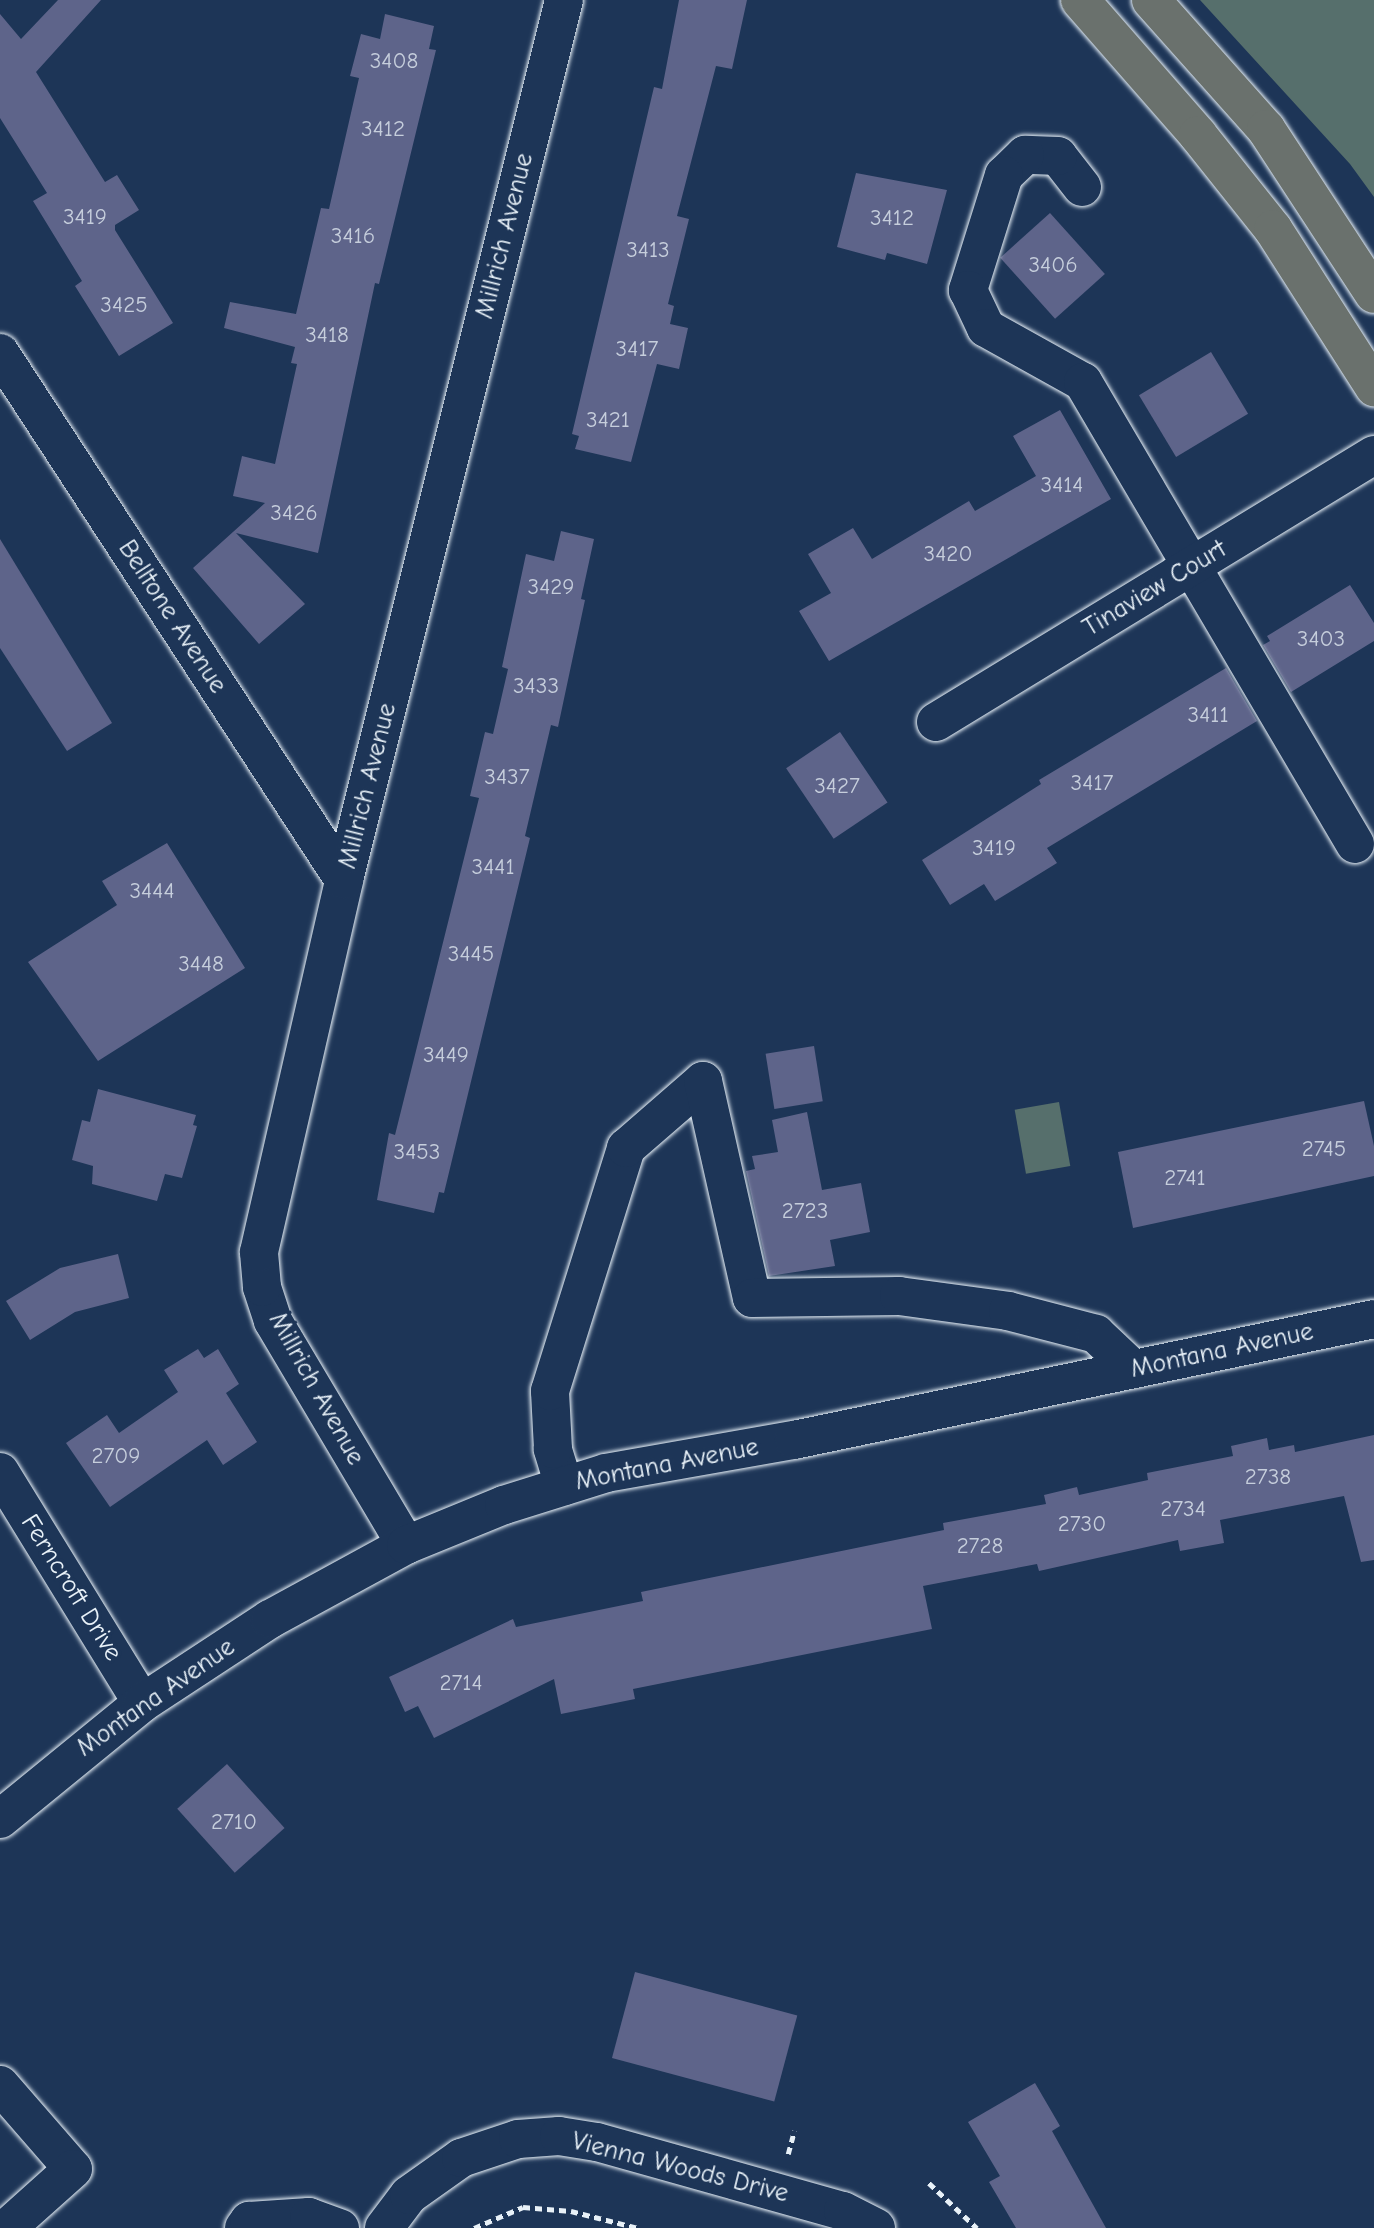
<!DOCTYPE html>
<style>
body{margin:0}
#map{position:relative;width:1374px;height:2228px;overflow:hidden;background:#1d3557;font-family:"Comic Neue",sans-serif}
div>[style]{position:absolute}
.green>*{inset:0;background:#566f6c;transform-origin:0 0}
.building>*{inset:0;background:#5e648a;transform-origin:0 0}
.path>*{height:4.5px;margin-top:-2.25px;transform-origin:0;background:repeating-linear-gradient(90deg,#e8f1f8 0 7px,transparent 0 12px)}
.roads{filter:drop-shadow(0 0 2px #e8f1f8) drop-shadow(0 0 2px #e8f1f8)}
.minor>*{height:38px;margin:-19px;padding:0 19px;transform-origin:19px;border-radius:19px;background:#1d3557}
.major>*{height:38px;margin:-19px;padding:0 19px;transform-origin:19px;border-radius:19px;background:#6a716d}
span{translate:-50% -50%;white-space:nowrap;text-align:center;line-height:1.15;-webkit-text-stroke:7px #1d3557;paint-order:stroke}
.number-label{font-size:23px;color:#c6cedc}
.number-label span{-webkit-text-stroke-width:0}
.street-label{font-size:26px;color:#e8f1f8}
</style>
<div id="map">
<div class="green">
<i style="clip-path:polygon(1200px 0,1374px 0,1374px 197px,1350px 164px)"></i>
<i style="left:1059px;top:1102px;width:65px;height:45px;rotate:80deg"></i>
</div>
<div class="building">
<i style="clip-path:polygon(58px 0,101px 0,36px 72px,105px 182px,117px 175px,139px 210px,115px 225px,115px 230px,173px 323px,119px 356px,75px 286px,82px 281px,33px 201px,47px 193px,0 118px,0 14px,21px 39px)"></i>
<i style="clip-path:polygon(679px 0,747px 0,732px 69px,716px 66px,677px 216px,689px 219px,668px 304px,674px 306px,670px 324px,688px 328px,679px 369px,657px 364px,631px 462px,575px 449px,579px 436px,572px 434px,654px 87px,662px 89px)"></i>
<i style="clip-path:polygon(385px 14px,434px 26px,429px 49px,436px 50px,379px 284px,375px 283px,318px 553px,236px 533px,305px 604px,259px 644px,193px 568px,265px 503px,233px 496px,242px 456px,275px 464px,297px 364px,291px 363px,295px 347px,224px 328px,230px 302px,296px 314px,321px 208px,329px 209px,359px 78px,350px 76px,361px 34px,380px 39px)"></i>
<i style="clip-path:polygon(856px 173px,947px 190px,927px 264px,887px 253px,885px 260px,837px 247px)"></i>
<i style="left:1050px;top:213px;width:82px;height:67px;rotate:48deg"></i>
<i style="left:1211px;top:352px;width:72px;height:84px;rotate:59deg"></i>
<i style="clip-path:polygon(1060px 410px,1111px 499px,829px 661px,799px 611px,831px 593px,808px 554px,853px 528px,872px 559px,969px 501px,975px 511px,1036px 476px,1013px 436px)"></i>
<i style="clip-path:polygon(561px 531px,594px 539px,581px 599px,585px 600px,558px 727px,551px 725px,525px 836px,530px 838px,444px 1193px,439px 1192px,434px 1213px,377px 1200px,389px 1133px,395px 1135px,479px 798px,470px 796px,485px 732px,493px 734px,508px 669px,502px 667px,526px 554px,554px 561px)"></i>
<i style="clip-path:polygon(0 539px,112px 723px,67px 751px,0 648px)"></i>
<i style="clip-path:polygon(1350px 585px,1374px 623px,1374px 641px,1291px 692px,1263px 645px,1270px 641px,1267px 636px)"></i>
<i style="clip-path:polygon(1226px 668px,1257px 721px,1047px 848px,1057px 863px,995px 901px,984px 884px,950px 905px,922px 860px,1041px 784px,1039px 780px)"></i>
<i style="left:840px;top:732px;width:85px;height:65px;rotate:56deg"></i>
<i style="clip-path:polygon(167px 843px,245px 968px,98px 1061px,28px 962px,117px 905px,102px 881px)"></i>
<i style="left:814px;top:1046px;width:56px;height:49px;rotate:81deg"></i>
<i style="clip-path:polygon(98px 1089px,196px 1115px,193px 1125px,197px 1126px,182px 1178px,165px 1174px,157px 1201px,92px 1184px,93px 1166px,72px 1160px,82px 1120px,90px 1122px)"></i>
<i style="clip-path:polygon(1364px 1101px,1374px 1146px,1374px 1176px,1133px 1228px,1118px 1152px)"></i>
<i style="clip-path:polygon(807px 1112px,822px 1190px,861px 1183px,870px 1232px,830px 1240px,835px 1266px,769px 1276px,746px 1171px,755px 1169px,752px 1156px,778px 1152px,772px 1120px)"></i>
<i style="clip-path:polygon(118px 1254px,129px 1298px,75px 1312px,30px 1340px,6px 1301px,60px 1268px)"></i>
<i style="clip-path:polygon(198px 1349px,204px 1358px,218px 1349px,239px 1384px,226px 1393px,257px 1442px,223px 1465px,207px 1440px,110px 1507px,66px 1443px,107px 1415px,119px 1433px,178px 1392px,164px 1370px)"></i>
<i style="clip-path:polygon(1374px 1435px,1374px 1560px,1361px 1562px,1344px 1496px,1220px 1520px,1224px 1543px,1180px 1551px,1178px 1540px,1039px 1571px,1037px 1564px,923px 1586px,932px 1629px,633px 1689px,635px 1699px,561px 1714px,554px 1679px,434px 1738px,418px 1706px,405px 1712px,389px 1677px,513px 1619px,516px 1627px,643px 1601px,641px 1592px,944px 1530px,943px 1523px,1046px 1504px,1044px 1495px,1077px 1487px,1079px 1495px,1148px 1480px,1147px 1473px,1233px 1456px,1231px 1446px,1267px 1438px,1269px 1450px,1294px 1445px,1295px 1452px)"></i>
<i style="left:227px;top:1764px;width:86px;height:67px;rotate:48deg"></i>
<i style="left:635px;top:1972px;width:168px;height:89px;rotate:15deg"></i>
<i style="clip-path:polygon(1035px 2083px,1060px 2126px,1052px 2131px,1106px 2228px,1016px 2228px,989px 2182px,1000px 2176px,968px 2122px)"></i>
</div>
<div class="path">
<i style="left:788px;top:2154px;width:24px;rotate:-75deg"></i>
<i style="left:929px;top:2183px;width:66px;rotate:43.2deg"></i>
<i style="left:474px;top:2228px;width:53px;rotate:-23.2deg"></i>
<i style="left:523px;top:2207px;width:48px;rotate:4.8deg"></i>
<i style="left:571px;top:2211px;width:69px;rotate:14.2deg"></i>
</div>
<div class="roads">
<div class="minor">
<i style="left:1082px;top:187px;width:39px;rotate:-128deg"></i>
<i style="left:1058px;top:156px;width:33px;rotate:-178deg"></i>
<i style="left:1025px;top:155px;width:29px;rotate:136deg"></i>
<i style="left:1004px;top:175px;width:121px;rotate:107.4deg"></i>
<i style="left:968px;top:290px;width:42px;rotate:64.7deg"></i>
<i style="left:986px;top:328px;width:111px;rotate:29.1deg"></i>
<i style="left:1083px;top:382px;width:536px;rotate:59.51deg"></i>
<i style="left:0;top:353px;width:629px;rotate:56.87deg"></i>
<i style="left:936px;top:722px;width:513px;rotate:-31.37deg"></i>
<i style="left:0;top:1472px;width:271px;rotate:58.4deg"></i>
<i style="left:564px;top:1486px;width:39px;rotate:-107deg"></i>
<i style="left:553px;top:1449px;width:58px;rotate:-93deg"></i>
<i style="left:550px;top:1391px;width:255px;rotate:-72.6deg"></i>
<i style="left:626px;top:1148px;width:102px;rotate:-41deg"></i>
<i style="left:703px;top:1081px;width:222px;rotate:77.3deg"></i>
<i style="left:752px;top:1298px;width:147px;rotate:-0.8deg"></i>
<i style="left:899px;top:1296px;width:110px;rotate:7.8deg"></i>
<i style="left:1008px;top:1311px;width:91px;rotate:14.6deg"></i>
<i style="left:1096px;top:1334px;width:51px;rotate:43.4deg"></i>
<i style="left:406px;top:1545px;width:261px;rotate:-120.7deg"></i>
<i style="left:273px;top:1321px;width:36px;rotate:-108deg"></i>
<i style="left:262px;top:1287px;width:35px;rotate:-95deg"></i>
<i style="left:259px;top:1252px;width:382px;rotate:-77.1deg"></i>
<i style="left:344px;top:880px;width:907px;rotate:-75.96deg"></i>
<i style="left:0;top:1819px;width:183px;rotate:-39.2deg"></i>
<i style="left:142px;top:1703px;width:153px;rotate:-33.3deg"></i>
<i style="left:270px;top:1619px;width:155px;rotate:-28.6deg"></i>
<i style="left:406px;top:1545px;width:106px;rotate:-22.2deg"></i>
<i style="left:504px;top:1505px;width:107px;rotate:-17.4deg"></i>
<i style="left:606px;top:1473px;width:191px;rotate:-10deg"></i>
<i style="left:794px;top:1440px;width:592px;rotate:-11.78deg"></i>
<i style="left:0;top:2085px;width:111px;rotate:49deg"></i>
<i style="left:73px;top:2169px;width:89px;rotate:138.2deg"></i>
<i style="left:244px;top:2228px;width:9px;rotate:-54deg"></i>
<i style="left:249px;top:2221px;width:60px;rotate:-3.8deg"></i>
<i style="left:309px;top:2217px;width:33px;rotate:20deg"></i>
<i style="left:384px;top:2228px;width:41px;rotate:-52.9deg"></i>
<i style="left:409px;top:2195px;width:64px;rotate:-35.4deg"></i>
<i style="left:461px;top:2158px;width:60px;rotate:-18.4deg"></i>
<i style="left:518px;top:2139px;width:41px;rotate:-4.2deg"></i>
<i style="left:559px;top:2136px;width:38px;rotate:9deg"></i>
<i style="left:597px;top:2142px;width:255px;rotate:15.7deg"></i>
<i style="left:843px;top:2211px;width:37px;rotate:27deg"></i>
</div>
<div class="major">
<i style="left:1080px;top:0;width:179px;rotate:48.8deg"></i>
<i style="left:1198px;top:135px;width:120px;rotate:51.4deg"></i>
<i style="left:1273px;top:229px;width:188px;rotate:57.4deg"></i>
<i style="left:1151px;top:0;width:173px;rotate:48.3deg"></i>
<i style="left:1266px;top:129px;width:197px;rotate:56.8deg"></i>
</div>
</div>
<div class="number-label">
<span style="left:394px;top:61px">3408</span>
<span style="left:383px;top:129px">3412</span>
<span style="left:85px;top:217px">3419</span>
<span style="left:892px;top:218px">3412</span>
<span style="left:353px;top:236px">3416</span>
<span style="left:648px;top:250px">3413</span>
<span style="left:1053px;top:265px">3406</span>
<span style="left:124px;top:305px">3425</span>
<span style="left:327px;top:335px">3418</span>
<span style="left:637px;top:349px">3417</span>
<span style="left:608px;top:420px">3421</span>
<span style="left:1062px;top:485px">3414</span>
<span style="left:294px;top:513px">3426</span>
<span style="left:948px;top:554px">3420</span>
<span style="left:551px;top:587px">3429</span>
<span style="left:1321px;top:639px">3403</span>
<span style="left:536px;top:686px">3433</span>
<span style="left:1208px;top:715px">3411</span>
<span style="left:507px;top:777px">3437</span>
<span style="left:1092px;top:783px">3417</span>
<span style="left:837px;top:786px">3427</span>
<span style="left:994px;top:848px">3419</span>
<span style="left:493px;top:867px">3441</span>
<span style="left:152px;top:891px">3444</span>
<span style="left:471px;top:954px">3445</span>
<span style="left:201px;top:964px">3448</span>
<span style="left:446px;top:1055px">3449</span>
<span style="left:1324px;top:1149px">2745</span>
<span style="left:417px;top:1152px">3453</span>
<span style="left:1185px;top:1178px">2741</span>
<span style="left:805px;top:1211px">2723</span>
<span style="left:116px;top:1456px">2709</span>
<span style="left:1268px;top:1477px">2738</span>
<span style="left:1183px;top:1509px">2734</span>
<span style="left:1082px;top:1524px">2730</span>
<span style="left:980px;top:1546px">2728</span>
<span style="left:461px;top:1683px">2714</span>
<span style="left:234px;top:1822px">2710</span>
</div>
<div class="street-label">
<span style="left:505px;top:236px;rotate:-76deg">Millrich Avenue</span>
<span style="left:1155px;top:589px;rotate:-31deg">Tinaview Court</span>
<span style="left:172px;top:617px;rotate:57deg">Belltone Avenue</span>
<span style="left:368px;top:786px;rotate:-76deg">Millrich Avenue</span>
<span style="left:1222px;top:1351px;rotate:-12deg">Montana Avenue</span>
<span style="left:316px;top:1389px;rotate:61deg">Millrich Avenue</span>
<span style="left:667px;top:1465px;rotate:-11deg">Montana Avenue</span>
<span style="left:71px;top:1588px;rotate:58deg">Ferncroft Drive</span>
<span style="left:156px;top:1698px;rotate:-35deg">Montana Avenue</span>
<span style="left:680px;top:2168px;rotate:14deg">Vienna Woods Drive</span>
</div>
</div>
